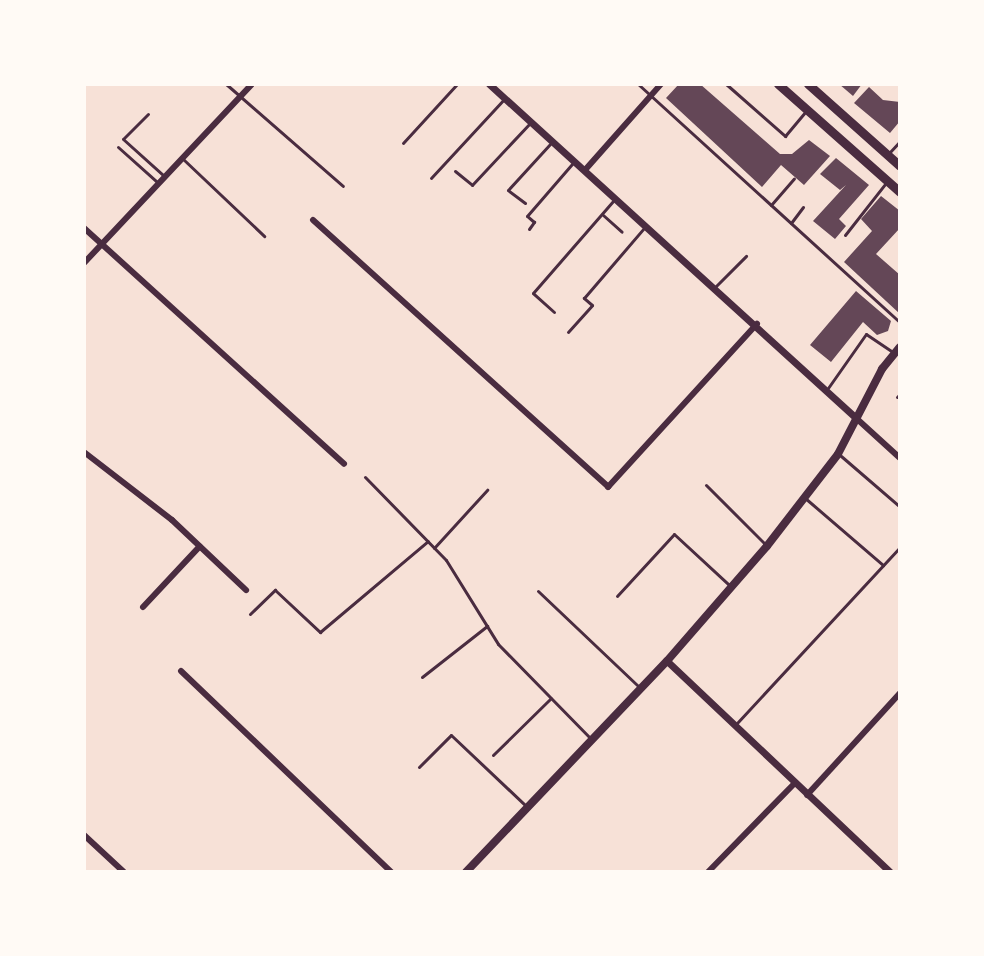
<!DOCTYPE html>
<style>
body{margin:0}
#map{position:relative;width:984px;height:956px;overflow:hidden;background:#f7e1d7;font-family:"PT Sans",sans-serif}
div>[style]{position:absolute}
.building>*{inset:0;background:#644757}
.service>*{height:3px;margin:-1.5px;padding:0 1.5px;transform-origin:1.5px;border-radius:1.5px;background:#4a2c40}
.minor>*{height:6px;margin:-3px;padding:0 3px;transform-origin:3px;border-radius:3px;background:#4a2c40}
.tertiary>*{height:7px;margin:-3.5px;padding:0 3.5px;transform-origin:3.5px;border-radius:3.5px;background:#4a2c40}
.secondary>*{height:8px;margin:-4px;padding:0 4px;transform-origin:4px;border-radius:4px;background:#4a2c40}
.primary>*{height:9px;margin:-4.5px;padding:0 4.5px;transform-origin:4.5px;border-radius:4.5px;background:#4a2c40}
span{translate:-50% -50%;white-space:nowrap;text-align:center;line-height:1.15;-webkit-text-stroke:8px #fffaf5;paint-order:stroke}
.frame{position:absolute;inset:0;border:86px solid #fffaf5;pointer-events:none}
</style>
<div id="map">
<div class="building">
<i style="clip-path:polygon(679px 84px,700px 84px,780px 154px,792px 154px,809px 140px,830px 156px,804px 185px,781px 165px,762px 187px,666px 98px)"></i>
<i style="clip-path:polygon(839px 84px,862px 84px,853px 96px)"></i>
<i style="clip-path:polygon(869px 87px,883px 100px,900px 102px,900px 121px,890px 133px,854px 103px)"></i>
<i style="clip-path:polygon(836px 158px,869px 185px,839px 219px,846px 226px,835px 239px,813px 221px,846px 185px,840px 190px,820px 174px)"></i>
<i style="clip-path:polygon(881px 196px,900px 211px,900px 228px,876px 254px,900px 275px,900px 314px,844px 262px,872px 231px,861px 219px)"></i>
<i style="clip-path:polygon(856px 291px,891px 321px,888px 331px,877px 335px,863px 322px,831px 362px,810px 345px)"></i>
</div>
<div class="service">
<i style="left:226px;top:84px;width:155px;rotate:41.1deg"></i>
<i style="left:638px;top:84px;width:354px;rotate:42.3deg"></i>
<i style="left:726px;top:84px;width:79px;rotate:41.4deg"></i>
<i style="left:785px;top:136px;width:30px;rotate:-50deg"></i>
<i style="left:148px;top:114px;width:35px;rotate:135deg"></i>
<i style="left:123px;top:139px;width:54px;rotate:42deg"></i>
<i style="left:403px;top:143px;width:80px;rotate:-47.5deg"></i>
<i style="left:118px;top:147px;width:52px;rotate:41.9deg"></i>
<i style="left:889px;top:153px;width:16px;rotate:-47deg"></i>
<i style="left:183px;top:159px;width:112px;rotate:43.5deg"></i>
<i style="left:455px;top:171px;width:22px;rotate:39deg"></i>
<i style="left:472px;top:185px;width:86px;rotate:-46.9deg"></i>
<i style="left:431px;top:178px;width:109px;rotate:-47.2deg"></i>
<i style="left:525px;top:203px;width:21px;rotate:-143deg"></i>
<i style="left:508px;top:190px;width:62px;rotate:-47.6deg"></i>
<i style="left:771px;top:205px;width:35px;rotate:-49deg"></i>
<i style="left:603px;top:215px;width:25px;rotate:42deg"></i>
<i style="left:791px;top:223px;width:20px;rotate:-53deg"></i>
<i style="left:529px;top:229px;width:9px;rotate:-54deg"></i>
<i style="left:534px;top:222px;width:9px;rotate:-139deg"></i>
<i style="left:527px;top:216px;width:69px;rotate:-49.1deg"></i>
<i style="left:845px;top:235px;width:65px;rotate:-51.9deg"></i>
<i style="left:715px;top:287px;width:44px;rotate:-45deg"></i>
<i style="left:554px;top:312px;width:28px;rotate:-138deg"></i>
<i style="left:533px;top:293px;width:122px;rotate:-49deg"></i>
<i style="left:568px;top:332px;width:36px;rotate:-48deg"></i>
<i style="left:592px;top:305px;width:11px;rotate:-139deg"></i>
<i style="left:584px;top:298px;width:92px;rotate:-49.4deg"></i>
<i style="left:828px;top:388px;width:66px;rotate:-54.9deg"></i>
<i style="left:866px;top:334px;width:34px;rotate:34deg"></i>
<i style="left:897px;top:397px;width:4px;rotate:-45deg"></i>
<i style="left:841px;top:456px;width:78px;rotate:40.8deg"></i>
<i style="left:365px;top:477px;width:116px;rotate:45.7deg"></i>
<i style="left:446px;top:560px;width:99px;rotate:58.2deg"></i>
<i style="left:498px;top:644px;width:132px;rotate:45.6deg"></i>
<i style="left:706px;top:485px;width:86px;rotate:45deg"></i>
<i style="left:805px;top:498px;width:103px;rotate:40.7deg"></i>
<i style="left:434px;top:548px;width:79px;rotate:-47.6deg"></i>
<i style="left:538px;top:591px;width:138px;rotate:43.5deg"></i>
<i style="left:617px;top:596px;width:84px;rotate:-47.4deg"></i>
<i style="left:674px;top:534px;width:75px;rotate:42.8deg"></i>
<i style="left:250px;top:614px;width:35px;rotate:-44deg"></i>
<i style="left:275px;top:590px;width:62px;rotate:43deg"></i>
<i style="left:320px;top:632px;width:141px;rotate:-40.1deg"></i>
<i style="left:422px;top:677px;width:83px;rotate:-38.1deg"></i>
<i style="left:737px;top:723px;width:240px;rotate:-47.2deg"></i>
<i style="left:493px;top:755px;width:81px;rotate:-44.5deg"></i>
<i style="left:419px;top:767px;width:45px;rotate:-45deg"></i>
<i style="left:451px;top:735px;width:102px;rotate:43.4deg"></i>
</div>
<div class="minor">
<i style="left:585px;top:170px;width:115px;rotate:-48.5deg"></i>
<i style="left:313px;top:220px;width:398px;rotate:42.1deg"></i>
<i style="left:608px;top:487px;width:221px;rotate:-47.6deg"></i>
<i style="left:84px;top:228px;width:351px;rotate:42.2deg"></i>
<i style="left:84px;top:263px;width:245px;rotate:-46.8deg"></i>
<i style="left:856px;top:418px;width:59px;rotate:42.3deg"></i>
<i style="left:84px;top:452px;width:111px;rotate:37.7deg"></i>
<i style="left:172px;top:520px;width:102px;rotate:43.4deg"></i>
<i style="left:143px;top:607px;width:83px;rotate:-46.9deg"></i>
<i style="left:181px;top:671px;width:291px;rotate:43.7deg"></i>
<i style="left:807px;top:795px;width:138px;rotate:-47.6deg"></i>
<i style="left:84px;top:835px;width:54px;rotate:42.8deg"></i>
<i style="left:708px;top:872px;width:124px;rotate:-45.7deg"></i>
</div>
<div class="tertiary">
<i style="left:489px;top:84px;width:496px;rotate:42.3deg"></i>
<i style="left:667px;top:661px;width:307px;rotate:43.4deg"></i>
</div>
<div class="secondary">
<i style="left:466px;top:872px;width:291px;rotate:-46.4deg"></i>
<i style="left:667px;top:661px;width:152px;rotate:-49deg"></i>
<i style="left:767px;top:546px;width:116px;rotate:-52.3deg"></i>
<i style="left:838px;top:454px;width:96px;rotate:-62.6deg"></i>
<i style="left:882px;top:369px;width:28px;rotate:-51deg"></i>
</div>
<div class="primary">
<i style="left:778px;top:84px;width:163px;rotate:41.5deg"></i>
<i style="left:808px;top:84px;width:123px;rotate:41.7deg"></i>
</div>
<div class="frame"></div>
</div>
